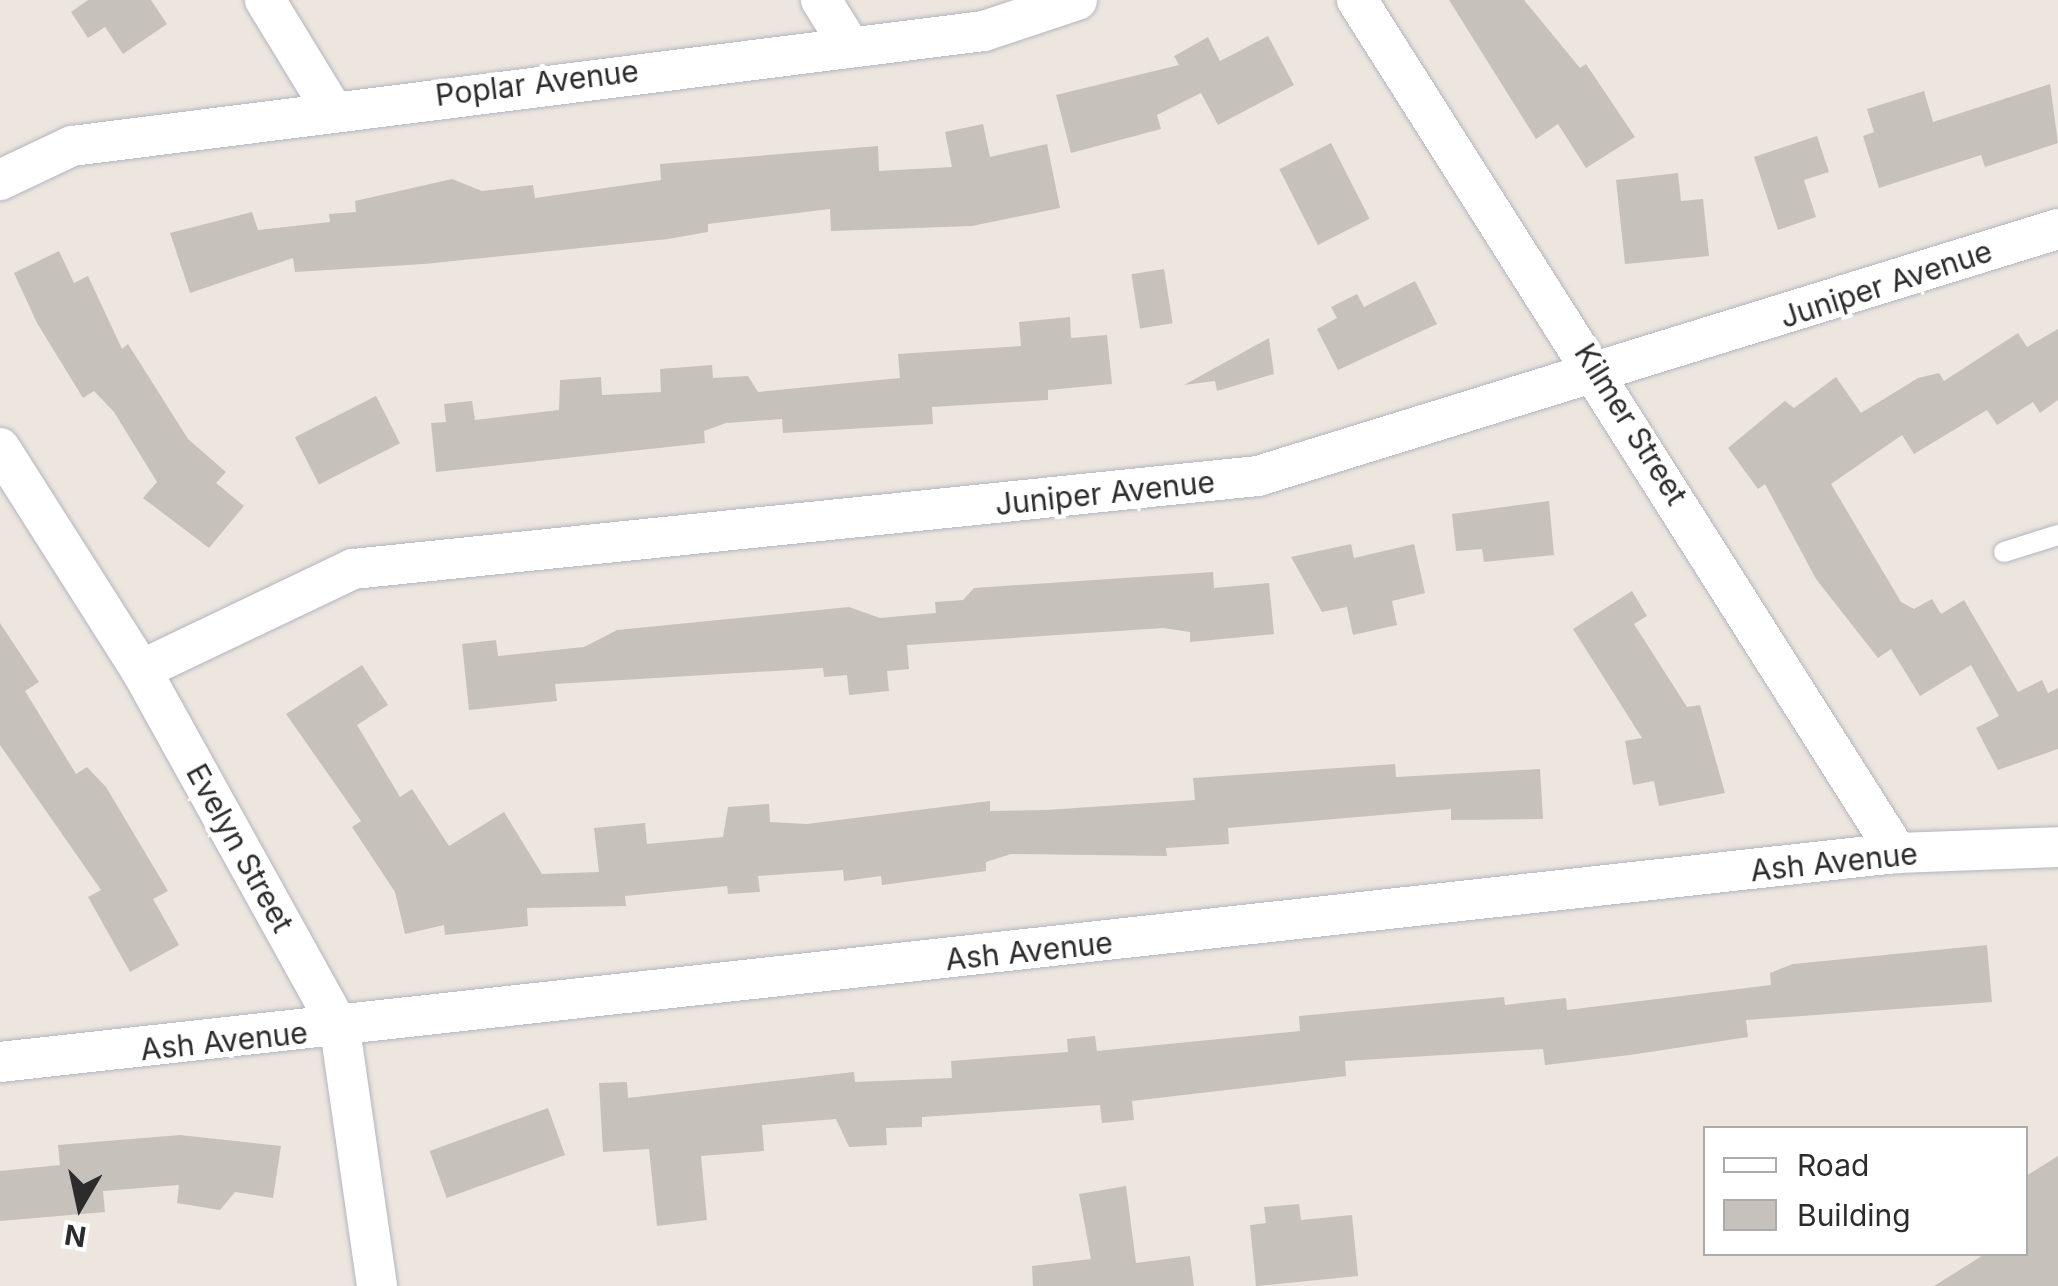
<!DOCTYPE html>
<style>
body{margin:0}
#map{position:relative;width:2058px;height:1286px;overflow:hidden;background:#ede6df;font-family:Inter,sans-serif}
div>[style]{position:absolute}
.building>*{inset:0;background:#c6c1ba;transform-origin:0 0}
.roads{filter:drop-shadow(0 0 2px #b2b5bf) drop-shadow(0 0 2px #b2b5bf)}
.lane>*{height:20px;margin:-10px;padding:0 10px;transform-origin:10px;border-radius:10px;background:#fff}
.street>*{height:40px;margin:-20px;padding:0 20px;transform-origin:20px;border-radius:20px;background:#fff}
span{translate:-50% -50%;white-space:nowrap;text-align:center;line-height:1.15;-webkit-text-stroke:9px #fff;paint-order:stroke}
.street-label{font-size:30px;color:#2c2c2c}
.legend{position:absolute;left:1703px;top:1126px;width:325px;height:130px;box-sizing:border-box;background:#fff;border:2px solid #ababab;margin:0;padding:12px 18px;list-style:none;font-size:30px;color:#2c2c2c}
.legend li{display:flex;align-items:center;gap:20px;height:50px}
.legend b{width:50px;border:2px solid #ababab}
.north{position:absolute;left:30px;top:1156px;width:100px;height:100px;-webkit-text-stroke:8px #fff;paint-order:stroke;rotate:189deg;font-size:28px;font-weight:700;line-height:40px;text-align:center;color:#2c2c2c}
.north::after{content:'';display:block;margin:auto;width:35px;height:45px;background:#2c2c2c;clip-path:polygon(50% 0,100% 100%,50% 72%,0 100%)}
</style>
<div id="map">
<div class="building">
<i style="clip-path:polygon(88px 0,151px 0,167px 24px,123px 54px,105px 27px,88px 38px,71px 12px)"></i>
<i style="clip-path:polygon(1449px 0,1524px 0,1580px 68px,1586px 64px,1635px 137px,1586px 168px,1558px 124px,1536px 139px)"></i>
<i style="clip-path:polygon(1268px 36px,1294px 85px,1218px 125px,1201px 93px,1157px 115px,1161px 129px,1071px 153px,1056px 95px,1179px 65px,1174px 56px,1208px 37px,1220px 61px)"></i>
<i style="clip-path:polygon(2050px 84px,2058px 143px,1985px 167px,1981px 155px,1879px 188px,1863px 136px,1874px 132px,1867px 109px,1924px 91px,1933px 122px)"></i>
<i style="clip-path:polygon(983px 124px,990px 157px,1047px 144px,1060px 208px,972px 226px,831px 231px,830px 209px,708px 224px,708px 232px,668px 239px,424px 264px,295px 272px,293px 258px,190px 293px,170px 233px,252px 212px,258px 230px,330px 222px,329px 214px,356px 212px,355px 201px,452px 179px,482px 191px,533px 185px,535px 198px,661px 180px,660px 164px,878px 146px,879px 171px,952px 167px,945px 132px)"></i>
<i style="clip-path:polygon(1817px 136px,1829px 172px,1804px 180px,1816px 217px,1778px 230px,1754px 157px)"></i>
<i style="left:1331px;top:143px;width:85px;height:58px;rotate:63deg"></i>
<i style="clip-path:polygon(1678px 173px,1681px 201px,1703px 199px,1709px 256px,1625px 264px,1616px 180px)"></i>
<i style="clip-path:polygon(59px 251px,74px 283px,88px 276px,122px 349px,128px 344px,188px 439px,226px 472px,216px 483px,244px 506px,209px 548px,143px 498px,157px 482px,114px 412px,94px 391px,83px 398px,37px 323px,14px 273px)"></i>
<i style="left:1164px;top:269px;width:55px;height:33px;rotate:81deg"></i>
<i style="clip-path:polygon(1415px 281px,1437px 324px,1338px 370px,1317px 329px,1337px 318px,1331px 307px,1357px 294px,1364px 307px)"></i>
<i style="clip-path:polygon(1070px 317px,1071px 338px,1107px 335px,1112px 384px,1048px 390px,1048px 400px,932px 407px,933px 424px,783px 433px,782px 419px,726px 423px,704px 431px,705px 443px,436px 472px,431px 423px,446px 422px,444px 404px,472px 401px,475px 420px,559px 410px,560px 380px,601px 377px,602px 395px,661px 392px,660px 369px,712px 365px,713px 378px,748px 376px,758px 392px,900px 378px,898px 354px,1021px 346px,1019px 322px)"></i>
<i style="clip-path:polygon(2058px 329px,2058px 400px,2040px 413px,2033px 402px,1997px 425px,1987px 410px,1914px 454px,1902px 435px,1831px 484px,1901px 602px,1914px 609px,1932px 599px,1941px 614px,1964px 600px,2018px 692px,2042px 680px,2048px 693px,2058px 688px,2058px 749px,1998px 770px,1976px 728px,1999px 716px,1971px 665px,1920px 696px,1891px 649px,1878px 658px,1816px 579px,1765px 484px,1758px 489px,1728px 448px,1785px 401px,1794px 408px,1836px 377px,1861px 413px,1918px 378px,1939px 373px,1944px 381px,2018px 333px,2027px 347px)"></i>
<i style="clip-path:polygon(1269px 338px,1274px 374px,1217px 391px,1215px 381px,1184px 385px)"></i>
<i style="left:376px;top:396px;width:53px;height:91px;rotate:63deg"></i>
<i style="clip-path:polygon(1549px 501px,1554px 555px,1484px 562px,1482px 549px,1456px 551px,1452px 514px)"></i>
<i style="clip-path:polygon(1351px 544px,1354px 558px,1414px 544px,1425px 593px,1392px 601px,1397px 625px,1353px 635px,1347px 607px,1322px 612px,1291px 557px)"></i>
<i style="clip-path:polygon(1213px 572px,1214px 588px,1269px 583px,1274px 634px,1190px 642px,1190px 632px,1163px 628px,907px 645px,909px 669px,887px 671px,889px 691px,849px 695px,847px 675px,824px 677px,823px 668px,555px 684px,557px 701px,469px 710px,462px 644px,496px 640px,498px 656px,584px 647px,617px 630px,849px 607px,880px 618px,936px 613px,935px 602px,963px 600px,974px 588px)"></i>
<i style="clip-path:polygon(1632px 591px,1647px 616px,1634px 624px,1687px 707px,1700px 705px,1725px 793px,1659px 806px,1654px 781px,1633px 785px,1625px 741px,1642px 738px,1573px 629px)"></i>
<i style="clip-path:polygon(0 623px,39px 682px,25px 691px,76px 774px,87px 767px,106px 787px,168px 891px,153px 899px,179px 945px,130px 972px,88px 897px,101px 890px,0 745px)"></i>
<i style="clip-path:polygon(362px 665px,388px 705px,357px 725px,400px 797px,412px 789px,449px 846px,504px 812px,542px 874px,599px 872px,594px 828px,645px 823px,647px 844px,723px 837px,728px 807px,769px 804px,770px 822px,807px 824px,990px 801px,990px 811px,1046px 810px,1195px 800px,1193px 778px,1395px 764px,1396px 777px,1540px 769px,1543px 819px,1451px 820px,1451px 809px,1228px 828px,1229px 844px,1166px 848px,1167px 856px,1011px 854px,986px 862px,986px 871px,882px 885px,881px 876px,844px 881px,843px 870px,758px 876px,760px 892px,728px 894px,727px 886px,625px 896px,626px 906px,527px 908px,528px 926px,445px 935px,444px 925px,405px 934px,395px 892px,352px 827px,361px 821px,286px 714px)"></i>
<i style="clip-path:polygon(1987px 945px,1992px 1002px,1746px 1020px,1748px 1037px,1630px 1055px,1545px 1065px,1543px 1049px,1345px 1061px,1346px 1076px,1132px 1101px,1134px 1120px,1102px 1123px,1100px 1105px,922px 1117px,922px 1127px,886px 1128px,887px 1145px,849px 1147px,836px 1119px,762px 1125px,764px 1151px,701px 1156px,707px 1220px,657px 1226px,649px 1149px,603px 1152px,599px 1083px,627px 1082px,628px 1098px,854px 1072px,855px 1082px,952px 1078px,951px 1061px,1068px 1052px,1067px 1039px,1095px 1036px,1097px 1051px,1300px 1031px,1299px 1016px,1504px 997px,1505px 1005px,1566px 998px,1567px 1010px,1771px 985px,1770px 973px,1793px 964px)"></i>
<i style="left:548px;top:1108px;width:50px;height:126px;rotate:70deg"></i>
<i style="clip-path:polygon(180px 1135px,281px 1146px,273px 1198px,235px 1192px,220px 1210px,177px 1203px,179px 1185px,103px 1191px,105px 1212px,0 1221px,0 1171px,60px 1165px,58px 1145px)"></i>
<i style="clip-path:polygon(2058px 1156px,2058px 1286px,1934px 1286px,1985px 1254px,2026px 1254px,2026px 1176px)"></i>
<i style="clip-path:polygon(1126px 1186px,1136px 1263px,1190px 1256px,1194px 1286px,1033px 1286px,1032px 1266px,1091px 1259px,1079px 1194px)"></i>
<i style="clip-path:polygon(1299px 1204px,1301px 1220px,1352px 1215px,1358px 1276px,1256px 1286px,1250px 1225px,1266px 1223px,1264px 1207px)"></i>
</div>
<div class="roads">
<div class="lane">
<i style="left:2004px;top:552px;width:57px;rotate:-17.5deg"></i>
</div>
<div class="street">
<i style="left:265px;top:0;width:127px;rotate:58.6deg"></i>
<i style="left:821px;top:0;width:53px;rotate:58.1deg"></i>
<i style="left:1357px;top:0;width:1010px;rotate:57.66deg"></i>
<i style="left:0;top:180px;width:80px;rotate:-25.3deg"></i>
<i style="left:72px;top:146px;width:919px;rotate:-7.19deg"></i>
<i style="left:984px;top:31px;width:98px;rotate:-18.4deg"></i>
<i style="left:0;top:448px;width:263px;rotate:57.6deg"></i>
<i style="left:141px;top:670px;width:410px;rotate:61deg"></i>
<i style="left:340px;top:1029px;width:260px;rotate:81.8deg"></i>
<i style="left:141px;top:670px;width:235px;rotate:-25.5deg"></i>
<i style="left:353px;top:569px;width:910px;rotate:-5.87deg"></i>
<i style="left:1258px;top:476px;width:837px;rotate:-17.16deg"></i>
<i style="left:0;top:1062px;width:1908px;rotate:-6.29deg"></i>
<i style="left:1897px;top:853px;width:161px;rotate:-2.1deg"></i>
</div>
</div>
<div class="street-label">
<span style="left:537px;top:83px;rotate:-7deg">Poplar Avenue</span>
<span style="left:1886px;top:284px;rotate:-18deg">Juniper Avenue</span>
<span style="left:1631px;top:424px;rotate:58deg">Kilmer Street</span>
<span style="left:1105px;top:493px;rotate:-6deg">Juniper Avenue</span>
<span style="left:240px;top:848px;rotate:61deg">Evelyn Street</span>
<span style="left:1834px;top:862px;rotate:-6deg">Ash Avenue</span>
<span style="left:1029px;top:951px;rotate:-6deg">Ash Avenue</span>
<span style="left:224px;top:1041px;rotate:-6deg">Ash Avenue</span>
</div>
<ul class="legend">
<li><b style="height:12px;background:#fff"></b>Road</li>
<li><b style="height:28px;background:#c6c1ba"></b>Building</li>
</ul>
<div class="north">N</div>
</div>
